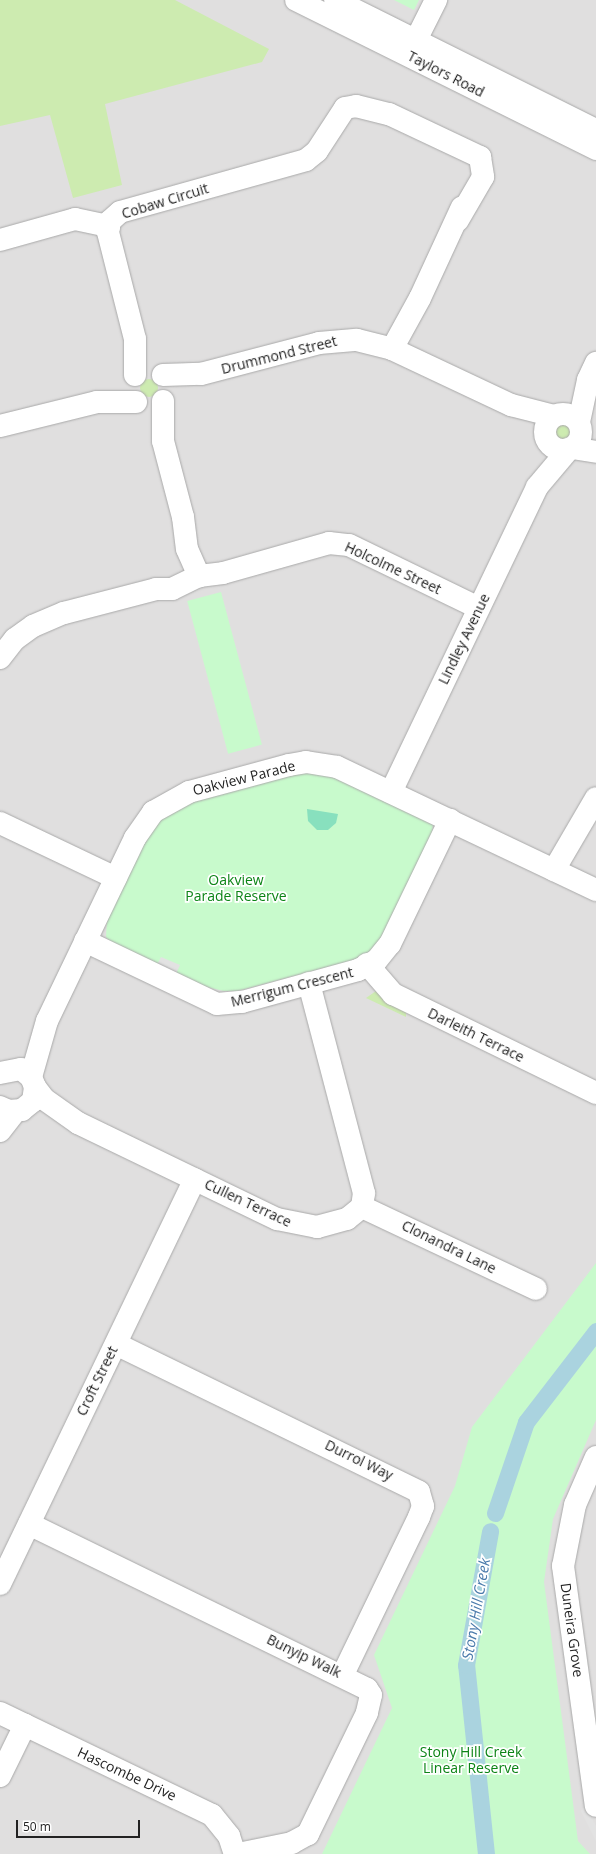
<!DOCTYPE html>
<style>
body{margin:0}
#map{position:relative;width:596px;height:1854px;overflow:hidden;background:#f2efe9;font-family:"Open Sans",sans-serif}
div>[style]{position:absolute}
.residential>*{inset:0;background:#e0dfdf;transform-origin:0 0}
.grass>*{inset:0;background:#cdebb0}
.round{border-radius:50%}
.park>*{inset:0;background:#c8facc;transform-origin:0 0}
.pitch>*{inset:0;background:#88e0be}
.parking>*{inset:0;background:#e2e2e2}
.canal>*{height:17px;margin:-8.5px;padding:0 8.5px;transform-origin:8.5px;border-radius:8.5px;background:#aad3df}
.roads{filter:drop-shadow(0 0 1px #a9a9a9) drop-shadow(0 0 1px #a9a9a9)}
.minor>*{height:22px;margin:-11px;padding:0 11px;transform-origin:11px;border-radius:11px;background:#fff}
.minor>.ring{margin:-11px;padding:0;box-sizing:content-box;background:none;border:22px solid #fff;border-radius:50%}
span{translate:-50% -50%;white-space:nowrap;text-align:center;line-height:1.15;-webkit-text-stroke:3.5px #fff;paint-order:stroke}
.street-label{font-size:14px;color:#222}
.park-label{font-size:14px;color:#0c8416}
.water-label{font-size:15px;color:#4a7aab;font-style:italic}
.scale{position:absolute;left:16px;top:1820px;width:124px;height:18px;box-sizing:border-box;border:2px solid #222;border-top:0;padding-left:5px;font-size:12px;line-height:14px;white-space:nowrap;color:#222;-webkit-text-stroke:3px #fff;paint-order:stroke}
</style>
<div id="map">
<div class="residential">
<i style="left:0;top:0;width:596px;height:1854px"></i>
</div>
<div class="grass">
<i style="clip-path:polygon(0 0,175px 0,269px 49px,262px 62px,105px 104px,122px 185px,73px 198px,50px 115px,0 126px)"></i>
<i class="round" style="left:140px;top:379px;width:18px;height:18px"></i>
<i class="round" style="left:554px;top:422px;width:18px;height:18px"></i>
<i style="clip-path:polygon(376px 991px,406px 1011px,406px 1017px,366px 998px)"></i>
</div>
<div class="park">
<i style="clip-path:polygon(394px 0,419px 0,414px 10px)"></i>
<i style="left:221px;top:592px;width:158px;height:35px;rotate:75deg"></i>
<i style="clip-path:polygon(305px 769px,324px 770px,433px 824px,431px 839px,384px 937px,373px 951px,362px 958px,237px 991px,224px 991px,202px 986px,114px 945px,106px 937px,107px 919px,145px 832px,175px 804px)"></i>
<i style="clip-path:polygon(596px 1263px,596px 1420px,553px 1519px,544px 1582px,578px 1841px,590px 1854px,322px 1854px,392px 1708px,374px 1655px,455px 1486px,472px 1427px)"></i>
</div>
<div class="pitch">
<i style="clip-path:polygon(307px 809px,338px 814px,336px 823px,328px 830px,317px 830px,308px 821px)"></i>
</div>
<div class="parking">
<i style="clip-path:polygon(161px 957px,180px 965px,175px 976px,157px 965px)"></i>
<i style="clip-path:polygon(585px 1806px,596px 1826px,596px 1841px,581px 1811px)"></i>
</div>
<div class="canal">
<i style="left:495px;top:1513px;width:96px;rotate:-71.2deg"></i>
<i style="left:526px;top:1422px;width:115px;rotate:-52.4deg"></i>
<i style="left:486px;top:1854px;width:190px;rotate:-96deg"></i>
<i style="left:466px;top:1665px;width:136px;rotate:-79.8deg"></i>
</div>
<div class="roads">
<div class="minor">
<i style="left:296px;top:0;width:335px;rotate:26.4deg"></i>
<i style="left:335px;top:0;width:292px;rotate:26.5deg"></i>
<i style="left:416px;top:40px;width:45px;rotate:-63.4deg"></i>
<i style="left:0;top:240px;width:78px;rotate:-15.6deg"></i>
<i style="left:75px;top:219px;width:35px;rotate:12deg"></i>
<i style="left:392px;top:349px;width:58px;rotate:-61.2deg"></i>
<i style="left:420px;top:298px;width:100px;rotate:-65.2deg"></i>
<i style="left:135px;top:375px;width:36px;rotate:-90deg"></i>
<i style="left:135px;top:339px;width:110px;rotate:-104.2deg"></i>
<i style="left:108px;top:232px;width:11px;rotate:-80deg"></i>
<i style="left:110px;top:221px;width:13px;rotate:-42deg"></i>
<i style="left:120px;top:212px;width:193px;rotate:-15.6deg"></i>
<i style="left:306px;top:160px;width:14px;rotate:-39deg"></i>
<i style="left:317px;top:151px;width:51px;rotate:-56.9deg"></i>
<i style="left:345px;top:108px;width:11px;rotate:-10deg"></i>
<i style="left:356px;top:106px;width:34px;rotate:14deg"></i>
<i style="left:389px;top:114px;width:101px;rotate:25.3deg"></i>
<i style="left:480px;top:157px;width:20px;rotate:81deg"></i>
<i style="left:483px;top:177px;width:50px;rotate:120.2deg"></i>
<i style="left:163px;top:375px;width:38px;rotate:-2deg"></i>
<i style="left:201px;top:374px;width:122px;rotate:-14.7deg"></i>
<i style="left:319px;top:343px;width:38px;rotate:-5deg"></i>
<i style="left:357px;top:340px;width:36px;rotate:14deg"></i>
<i style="left:392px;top:349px;width:132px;rotate:25.2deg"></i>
<i style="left:511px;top:405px;width:44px;rotate:14.3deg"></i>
<i style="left:163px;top:401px;width:40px;rotate:90deg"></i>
<i style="left:163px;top:441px;width:79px;rotate:75.3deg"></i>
<i style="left:183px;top:517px;width:32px;rotate:83deg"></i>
<i style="left:187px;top:549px;width:30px;rotate:66deg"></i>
<i class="ring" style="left:545px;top:414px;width:14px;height:14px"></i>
<i style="left:579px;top:422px;width:43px;rotate:-77.9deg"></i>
<i style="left:588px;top:380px;width:19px;rotate:-65deg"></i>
<i style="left:0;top:426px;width:100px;rotate:-13.9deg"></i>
<i style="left:97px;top:402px;width:39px"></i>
<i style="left:572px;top:448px;width:24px;rotate:9deg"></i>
<i style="left:0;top:658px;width:24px;rotate:-52deg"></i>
<i style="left:15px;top:639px;width:22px;rotate:-36deg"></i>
<i style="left:33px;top:626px;width:34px;rotate:-23deg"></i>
<i style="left:64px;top:613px;width:95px;rotate:-14.6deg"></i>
<i style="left:156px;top:589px;width:16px"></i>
<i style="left:172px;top:589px;width:30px;rotate:-26deg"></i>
<i style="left:199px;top:576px;width:24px;rotate:-7deg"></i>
<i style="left:223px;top:573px;width:110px;rotate:-15.8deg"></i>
<i style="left:329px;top:543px;width:20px;rotate:6deg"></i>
<i style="left:349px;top:545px;width:144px;rotate:25.9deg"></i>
<i style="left:391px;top:792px;width:338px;rotate:-64.4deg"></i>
<i style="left:537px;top:487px;width:50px;rotate:-49.9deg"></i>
<i style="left:0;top:823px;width:128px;rotate:25.4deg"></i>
<i style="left:554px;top:870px;width:83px;rotate:-59.7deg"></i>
<i style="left:85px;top:941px;width:146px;rotate:25.5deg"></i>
<i style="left:217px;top:1004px;width:25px;rotate:-5deg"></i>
<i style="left:242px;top:1002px;width:120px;rotate:-15.4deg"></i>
<i style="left:358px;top:970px;width:20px;rotate:-27deg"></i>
<i style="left:376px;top:961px;width:22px;rotate:-51deg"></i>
<i style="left:390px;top:944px;width:138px;rotate:-64.2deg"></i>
<i style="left:367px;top:964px;width:40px;rotate:49deg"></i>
<i style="left:393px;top:994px;width:226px;rotate:26deg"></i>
<i style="left:0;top:1073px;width:21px;rotate:-11deg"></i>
<i style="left:21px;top:1069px;width:13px;rotate:39deg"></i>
<i style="left:31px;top:1077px;width:11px;rotate:68deg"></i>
<i style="left:35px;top:1087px;width:14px;rotate:98deg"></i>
<i style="left:33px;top:1101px;width:14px;rotate:141deg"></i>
<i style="left:22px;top:1110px;width:13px;rotate:176deg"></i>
<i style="left:9px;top:1111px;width:10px;rotate:-156deg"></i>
<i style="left:31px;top:1077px;width:58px;rotate:-74.1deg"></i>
<i style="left:47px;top:1021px;width:203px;rotate:-64.3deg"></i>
<i style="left:135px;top:838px;width:32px;rotate:-55deg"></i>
<i style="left:153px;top:812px;width:41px;rotate:-29.1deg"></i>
<i style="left:189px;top:792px;width:104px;rotate:-15.1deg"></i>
<i style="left:289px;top:765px;width:17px;rotate:-10deg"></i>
<i style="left:306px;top:762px;width:31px;rotate:9deg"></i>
<i style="left:337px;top:767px;width:287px;rotate:25.4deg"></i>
<i style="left:35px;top:1087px;width:15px;rotate:53deg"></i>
<i style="left:44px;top:1099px;width:42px;rotate:35.2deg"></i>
<i style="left:78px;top:1123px;width:221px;rotate:25.8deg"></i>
<i style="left:277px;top:1219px;width:41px;rotate:11.3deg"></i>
<i style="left:317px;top:1227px;width:31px;rotate:-15deg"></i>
<i style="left:347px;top:1219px;width:19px;rotate:-39deg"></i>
<i style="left:362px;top:1207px;width:14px;rotate:-82deg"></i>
<i style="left:364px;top:1193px;width:217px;rotate:-104.7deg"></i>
<i style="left:0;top:1131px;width:24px;rotate:-52deg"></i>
<i style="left:362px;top:1207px;width:192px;rotate:25.2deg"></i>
<i style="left:116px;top:1344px;width:337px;rotate:26deg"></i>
<i style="left:419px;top:1492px;width:15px;rotate:74deg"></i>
<i style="left:423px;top:1506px;width:12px;rotate:110deg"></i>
<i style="left:419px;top:1517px;width:174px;rotate:115.8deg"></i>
<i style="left:596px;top:1457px;width:52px;rotate:113.6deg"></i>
<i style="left:575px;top:1505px;width:62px;rotate:101.1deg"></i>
<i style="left:563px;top:1566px;width:242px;rotate:82.2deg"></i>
<i style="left:29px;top:1524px;width:376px;rotate:26deg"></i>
<i style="left:367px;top:1689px;width:7px;rotate:56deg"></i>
<i style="left:371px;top:1695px;width:18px;rotate:103deg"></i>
<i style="left:367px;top:1713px;width:135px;rotate:116deg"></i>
<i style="left:308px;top:1834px;width:18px;rotate:151deg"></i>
<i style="left:292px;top:1843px;width:55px;rotate:168.5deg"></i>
<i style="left:0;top:1584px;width:449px;rotate:-64.3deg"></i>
<i style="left:0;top:1713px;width:235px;rotate:25.7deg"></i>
<i style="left:212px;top:1815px;width:27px;rotate:51deg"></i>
<i style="left:229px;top:1836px;width:19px;rotate:72deg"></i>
<i style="left:0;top:1776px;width:57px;rotate:-63.9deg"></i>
</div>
</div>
<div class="street-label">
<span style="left:446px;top:74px;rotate:27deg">Taylors Road</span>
<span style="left:165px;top:201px;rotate:-17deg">Cobaw Circuit</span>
<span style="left:279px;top:355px;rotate:-14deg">Drummond Street</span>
<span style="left:393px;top:568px;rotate:25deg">Holcolme Street</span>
<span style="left:464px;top:639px;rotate:-64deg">Lindley Avenue</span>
<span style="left:244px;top:778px;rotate:-14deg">Oakview Parade</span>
<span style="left:292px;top:987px;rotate:-14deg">Merrigum Crescent</span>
<span style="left:476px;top:1035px;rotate:26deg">Darleith Terrace</span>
<span style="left:248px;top:1203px;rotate:25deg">Cullen Terrace</span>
<span style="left:449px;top:1247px;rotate:26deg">Clonandra Lane</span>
<span style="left:97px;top:1381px;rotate:-64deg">Croft Street</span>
<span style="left:359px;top:1460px;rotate:26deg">Durrol Way</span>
<span style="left:572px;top:1630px;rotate:82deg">Duneira Grove</span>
<span style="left:304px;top:1656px;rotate:26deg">Bunyip Walk</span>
<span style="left:127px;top:1774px;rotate:25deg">Hascombe Drive</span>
</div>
<div class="park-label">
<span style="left:236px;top:888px">Oakview<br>Parade Reserve</span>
<span style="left:471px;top:1760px">Stony Hill Creek<br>Linear Reserve</span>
</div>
<div class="water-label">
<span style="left:476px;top:1609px;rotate:-80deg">Stony Hill Creek</span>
</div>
<div class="scale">50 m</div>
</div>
